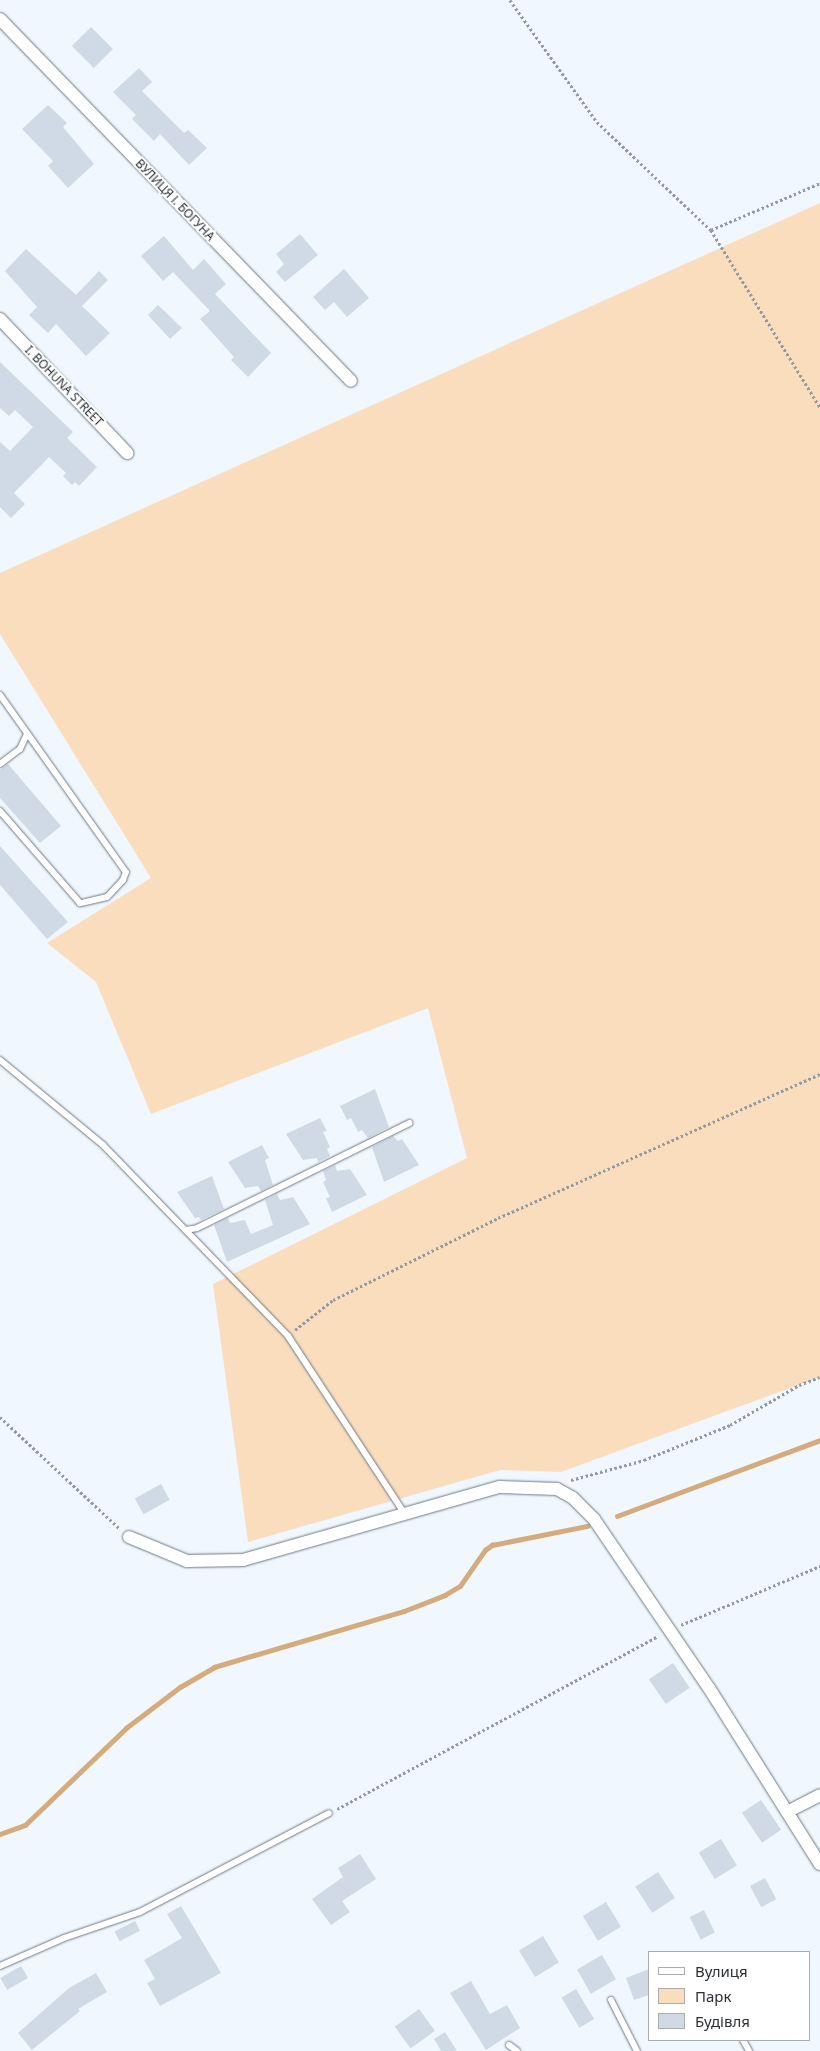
<!DOCTYPE html>
<meta charset="utf-8">
<style>
body{margin:0}
#map{position:relative;width:820px;height:2051px;overflow:hidden;background:#f0f7fe;font-family:"Noto Sans",sans-serif}
div>[style]{position:absolute}
.green>*{inset:0;background:#faddbd}
.stream>*{height:4.5px;margin:-2.25px;padding:0 2.25px;transform-origin:2.25px;border-radius:2.25px;background:#d5ab7b}
.building>*{inset:0;background:#cfdae6;transform-origin:0 0}
.path>*{height:2.5px;margin-top:-1.25px;transform-origin:0;background:repeating-linear-gradient(90deg,#94999f 0 2.5px,transparent 0 5px)}
.roads{filter:drop-shadow(0 0 1px #6e7882) drop-shadow(0 0 1px #6e7882)}
.service>*{height:6px;margin:-3px;padding:0 3px;transform-origin:3px;border-radius:3px;background:#fff}
.minor>*{height:12px;margin:-6px;padding:0 6px;transform-origin:6px;border-radius:6px;background:#fff}
span{translate:-50% -50%;white-space:nowrap;text-align:center;line-height:1.15;-webkit-text-stroke:4px #fff;paint-order:stroke}
.street-label{font-size:12px;color:#2b2f34}
.legend{position:absolute;left:648px;top:1951px;width:162px;height:90px;box-sizing:border-box;background:#fff;border:1px solid #aaacae;margin:0;padding:6px 9px;list-style:none;font-size:15px;color:#2b2f34}
.legend li{display:flex;align-items:center;gap:10px;height:25px}
.legend b{width:25px;border:1px solid #aaacae}
</style>
<div id="map">
<div class="green">
<i style="clip-path:polygon(820px 203px,820px 1377px,561px 1472px,500px 1470px,248px 1542px,213px 1284px,467px 1158px,428px 1008px,151px 1114px,96px 982px,47px 943px,151px 878px,0 634px,0 573px)"></i>
</div>
<div class="stream">
<i style="left:617px;top:1516px;width:217px;rotate:-20.5deg"></i>
<i style="left:0;top:1834px;width:27px;rotate:-20deg"></i>
<i style="left:25px;top:1825px;width:140px;rotate:-43.8deg"></i>
<i style="left:126px;top:1728px;width:68px;rotate:-37.2deg"></i>
<i style="left:180px;top:1687px;width:39px;rotate:-30deg"></i>
<i style="left:214px;top:1667px;width:198px;rotate:-16.4deg"></i>
<i style="left:404px;top:1611px;width:44px;rotate:-21.3deg"></i>
<i style="left:445px;top:1595px;width:17px;rotate:-31deg"></i>
<i style="left:460px;top:1586px;width:44px;rotate:-55.2deg"></i>
<i style="left:485px;top:1550px;width:9px;rotate:-36deg"></i>
<i style="left:492px;top:1545px;width:97px;rotate:-11.3deg"></i>
</div>
<div class="building">
<i style="left:91px;top:27px;width:31px;height:27px;rotate:45deg"></i>
<i style="clip-path:polygon(139px 68px,152px 82px,142px 91px,184px 133px,188px 130px,207px 148px,189px 165px,160px 134px,154px 141px,132px 119px,136px 115px,113px 92px)"></i>
<i style="clip-path:polygon(48px 105px,67px 123px,63px 127px,94px 164px,68px 188px,48px 166px,53px 161px,22px 129px)"></i>
<i style="clip-path:polygon(300px 234px,318px 255px,285px 282px,276px 272px,284px 264px,276px 254px)"></i>
<i style="clip-path:polygon(164px 236px,193px 270px,204px 259px,226px 284px,215px 294px,271px 353px,248px 377px,231px 360px,234px 357px,200px 319px,210px 311px,173px 272px,163px 281px,141px 256px)"></i>
<i style="clip-path:polygon(26px 249px,76px 295px,99px 271px,108px 280px,82px 306px,110px 333px,86px 356px,56px 324px,48px 333px,29px 315px,37px 307px,5px 271px)"></i>
<i style="clip-path:polygon(344px 269px,369px 298px,347px 317px,334px 302px,325px 310px,313px 297px)"></i>
<i style="clip-path:polygon(158px 305px,182px 328px,170px 339px,148px 315px)"></i>
<i style="clip-path:polygon(0 362px,73px 432px,67px 438px,97px 467px,79px 486px,75px 482px,72px 485px,63px 476px,66px 473px,49px 457px,14px 493px,25px 504px,11px 518px,0 507px,0 442px,10px 451px,33px 427px,15px 410px,9px 416px,0 408px)"></i>
<i style="clip-path:polygon(8px 764px,61px 826px,40px 843px,0 798px,0 770px)"></i>
<i style="clip-path:polygon(0 846px,68px 922px,47px 939px,0 885px)"></i>
<i style="clip-path:polygon(375px 1089px,389px 1127px,368px 1138px,362px 1130px,358px 1132px,351px 1118px,347px 1120px,340px 1106px)"></i>
<i style="clip-path:polygon(320px 1118px,327px 1131px,323px 1132px,330px 1147px,327px 1149px,330px 1156px,318px 1162px,317px 1158px,303px 1160px,286px 1134px)"></i>
<i style="clip-path:polygon(393px 1136px,398px 1141px,402px 1139px,419px 1165px,384px 1182px,372px 1147px)"></i>
<i style="clip-path:polygon(262px 1145px,269px 1158px,265px 1160px,273px 1185px,261px 1191px,258px 1186px,245px 1188px,228px 1162px)"></i>
<i style="clip-path:polygon(335px 1165px,337px 1171px,350px 1169px,367px 1195px,332px 1212px,326px 1198px,330px 1197px,323px 1182px,326px 1180px,323px 1171px)"></i>
<i style="clip-path:polygon(212px 1176px,224px 1209px,201px 1220px,199px 1217px,195px 1218px,177px 1192px)"></i>
<i style="clip-path:polygon(277px 1194px,280px 1200px,293px 1197px,310px 1224px,227px 1262px,214px 1225px,228px 1218px,230px 1223px,245px 1220px,251px 1234px,273px 1225px,265px 1200px)"></i>
<i style="left:161px;top:1484px;width:18px;height:30px;rotate:61deg"></i>
<i style="left:673px;top:1663px;width:30px;height:29px;rotate:56deg"></i>
<i style="left:761px;top:1800px;width:36px;height:23px;rotate:56deg"></i>
<i style="left:721px;top:1839px;width:31px;height:26px;rotate:59deg"></i>
<i style="clip-path:polygon(360px 1854px,376px 1879px,342px 1901px,350px 1912px,331px 1925px,312px 1899px,343px 1877px,338px 1868px)"></i>
<i style="left:658px;top:1872px;width:31px;height:27px;rotate:57deg"></i>
<i style="left:765px;top:1878px;width:24px;height:17px;rotate:62deg"></i>
<i style="left:606px;top:1902px;width:29px;height:27px;rotate:59deg"></i>
<i style="clip-path:polygon(181px 1906px,221px 1973px,160px 2006px,147px 1983px,155px 1979px,144px 1960px,182px 1938px,167px 1914px)"></i>
<i style="left:704px;top:1910px;width:25px;height:16px;rotate:64deg"></i>
<i style="left:135px;top:1921px;width:11px;height:23px;rotate:63deg"></i>
<i style="left:543px;top:1936px;width:31px;height:28px;rotate:59deg"></i>
<i style="left:602px;top:1955px;width:28px;height:29px;rotate:60deg"></i>
<i style="left:21px;top:1966px;width:14px;height:24px;rotate:60deg"></i>
<i style="clip-path:polygon(649px 1969px,649px 1995px,634px 2000px,626px 1978px)"></i>
<i style="clip-path:polygon(96px 1973px,107px 1992px,78px 2009px,80px 2011px,32px 2050px,18px 2033px,69px 1988px)"></i>
<i style="clip-path:polygon(471px 1981px,490px 2014px,507px 2005px,520px 2028px,486px 2050px,450px 1993px)"></i>
<i style="left:576px;top:1989px;width:35px;height:17px;rotate:59deg"></i>
<i style="left:419px;top:2009px;width:27px;height:30px;rotate:54deg"></i>
<i style="clip-path:polygon(445px 2032px,457px 2051px,441px 2051px,434px 2039px)"></i>
</div>
<div class="path">
<i style="left:510px;top:0;width:150px;rotate:54.5deg"></i>
<i style="left:597px;top:122px;width:157px;rotate:43.5deg"></i>
<i style="left:711px;top:230px;width:208px;rotate:58.4deg"></i>
<i style="left:711px;top:230px;width:119px;rotate:-23.3deg"></i>
<i style="left:295px;top:1330px;width:48px;rotate:-38.3deg"></i>
<i style="left:333px;top:1300px;width:184px;rotate:-26.4deg"></i>
<i style="left:498px;top:1218px;width:353px;rotate:-24.1deg"></i>
<i style="left:0;top:1417px;width:164px;rotate:43deg"></i>
<i style="left:571px;top:1480px;width:76px;rotate:-15.3deg"></i>
<i style="left:644px;top:1460px;width:93px;rotate:-22.1deg"></i>
<i style="left:730px;top:1425px;width:80px;rotate:-30.1deg"></i>
<i style="left:799px;top:1385px;width:22px;rotate:-21deg"></i>
<i style="left:681px;top:1625px;width:151px;rotate:-23deg"></i>
<i style="left:337px;top:1809px;width:365px;rotate:-28.3deg"></i>
</div>
<div class="roads">
<div class="service">
<i style="left:0;top:695px;width:217px;rotate:54.6deg"></i>
<i style="left:126px;top:872px;width:9px;rotate:111deg"></i>
<i style="left:123px;top:880px;width:23px;rotate:133deg"></i>
<i style="left:107px;top:897px;width:28px;rotate:167deg"></i>
<i style="left:80px;top:903px;width:122px;rotate:-131deg"></i>
<i style="left:0;top:764px;width:25px;rotate:-37deg"></i>
<i style="left:20px;top:749px;width:17px;rotate:-65deg"></i>
<i style="left:0;top:1060px;width:134px;rotate:39.5deg"></i>
<i style="left:103px;top:1145px;width:266px;rotate:45.9deg"></i>
<i style="left:288px;top:1336px;width:213px;rotate:56.7deg"></i>
<i style="left:186px;top:1230px;width:11px;rotate:-10deg"></i>
<i style="left:197px;top:1228px;width:237px;rotate:-26.3deg"></i>
<i style="left:0;top:1966px;width:70px;rotate:-23.6deg"></i>
<i style="left:64px;top:1938px;width:80px;rotate:-18.9deg"></i>
<i style="left:140px;top:1912px;width:213px;rotate:-27.6deg"></i>
<i style="left:611px;top:2000px;width:57px;rotate:63deg"></i>
<i style="left:743px;top:2040px;width:13px;rotate:61deg"></i>
<i style="left:509px;top:2045px;width:10px;rotate:37deg"></i>
</div>
<div class="minor">
<i style="left:0;top:19px;width:504px;rotate:45.88deg"></i>
<i style="left:0;top:319px;width:185px;rotate:46.5deg"></i>
<i style="left:129px;top:1537px;width:63px;rotate:22.5deg"></i>
<i style="left:187px;top:1561px;width:56px;rotate:-1deg"></i>
<i style="left:243px;top:1560px;width:267px;rotate:-15.9deg"></i>
<i style="left:500px;top:1487px;width:57px;rotate:2deg"></i>
<i style="left:557px;top:1489px;width:18px;rotate:29deg"></i>
<i style="left:573px;top:1498px;width:30px;rotate:45deg"></i>
<i style="left:594px;top:1519px;width:204px;rotate:55.8deg"></i>
<i style="left:709px;top:1688px;width:208px;rotate:57.8deg"></i>
<i style="left:787px;top:1812px;width:37px;rotate:-27deg"></i>
</div>
</div>
<div class="street-label">
<span style="left:175px;top:200px;rotate:46deg">ВУЛИЦЯ І. БОГУНА</span>
<span style="left:64px;top:386px;rotate:46deg">I. BOHUNA STREET</span>
</div>
<ul class="legend">
<li><b style="height:6px;background:#fff"></b>Вулиця</li>
<li><b style="height:14px;background:#faddbd"></b>Парк</li>
<li><b style="height:14px;background:#cfdae6"></b>Будівля</li>
</ul>
</div>
